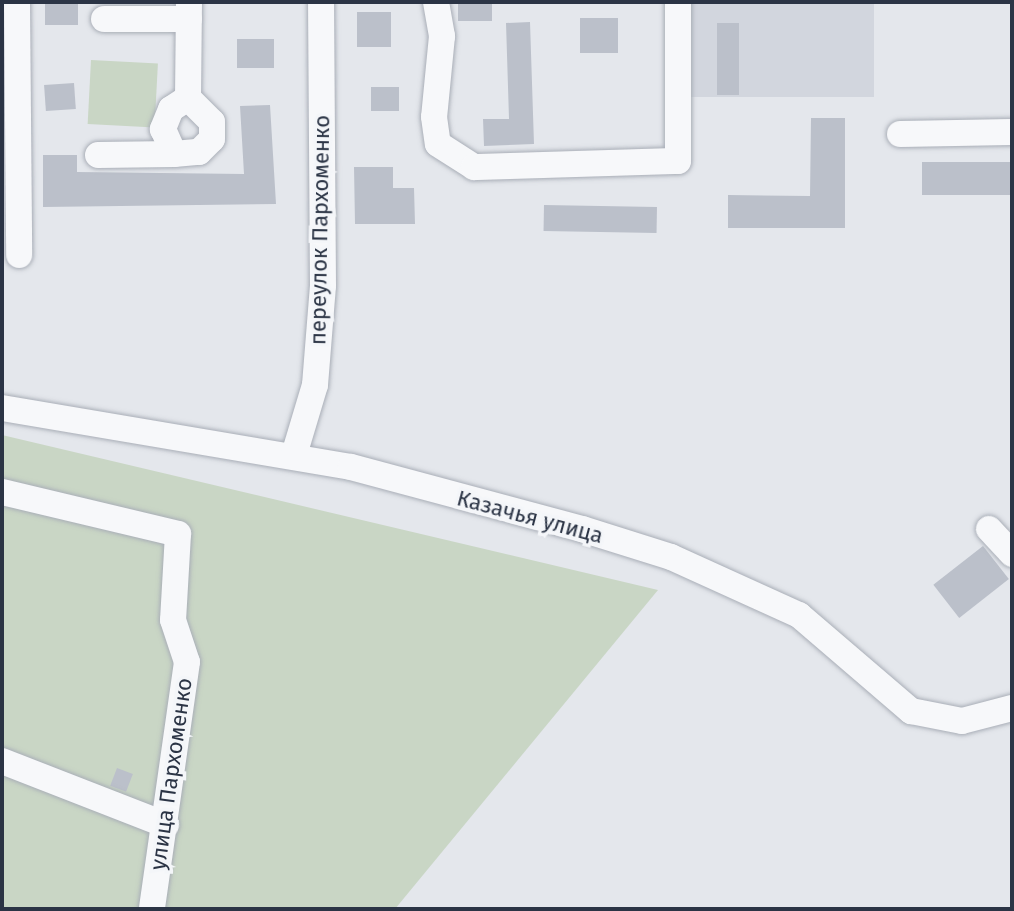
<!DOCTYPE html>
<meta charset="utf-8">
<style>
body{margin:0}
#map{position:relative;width:1014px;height:911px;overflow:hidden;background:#e4e7ec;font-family:"Fira Sans",sans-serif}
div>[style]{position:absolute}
.built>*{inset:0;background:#d2d6de;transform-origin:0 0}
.green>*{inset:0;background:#c9d6c5;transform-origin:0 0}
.building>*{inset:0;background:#bbc0ca;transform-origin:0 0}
.roads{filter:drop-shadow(0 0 2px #a9aeb7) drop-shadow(0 0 2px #a9aeb7)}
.minor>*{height:26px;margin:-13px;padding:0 13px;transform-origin:13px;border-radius:13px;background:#f7f8fa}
span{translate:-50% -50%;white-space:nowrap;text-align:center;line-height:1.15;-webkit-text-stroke:7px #f4f6f9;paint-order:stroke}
.street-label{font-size:22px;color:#2b3445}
.frame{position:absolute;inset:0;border:4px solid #2b3445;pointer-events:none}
</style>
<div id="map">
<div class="built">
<i style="left:687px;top:2px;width:187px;height:95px"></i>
</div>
<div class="green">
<i style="left:91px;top:60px;width:67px;height:64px;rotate:3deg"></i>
<i style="clip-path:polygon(2px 435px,658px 590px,395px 909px,2px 909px)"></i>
</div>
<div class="building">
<i style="left:45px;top:2px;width:33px;height:23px"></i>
<i style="left:458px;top:2px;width:34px;height:19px"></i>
<i style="left:357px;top:12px;width:34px;height:35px"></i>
<i style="left:580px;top:18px;width:38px;height:35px"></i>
<i style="clip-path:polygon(530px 22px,534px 144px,484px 146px,483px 119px,509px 119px,506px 23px)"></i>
<i style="left:717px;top:23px;width:22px;height:72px"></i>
<i style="left:237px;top:39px;width:37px;height:29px"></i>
<i style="left:74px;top:83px;width:26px;height:30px;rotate:86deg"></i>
<i style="left:371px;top:87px;width:28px;height:24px"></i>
<i style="clip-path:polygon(270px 105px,276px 204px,43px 207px,43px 155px,77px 155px,77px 172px,244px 174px,240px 106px)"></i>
<i style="clip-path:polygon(811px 118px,845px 118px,845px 228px,728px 228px,728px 195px,810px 196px)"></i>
<i style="left:1012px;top:162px;width:33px;height:90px;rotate:90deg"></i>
<i style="clip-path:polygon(354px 167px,393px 167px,393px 188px,414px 188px,415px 224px,355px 224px)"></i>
<i style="left:544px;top:205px;width:113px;height:26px;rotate:1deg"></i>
<i style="left:983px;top:546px;width:42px;height:63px;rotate:52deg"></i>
<i style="left:117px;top:768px;width:17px;height:19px;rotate:21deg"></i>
</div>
<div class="roads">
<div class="minor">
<i style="left:17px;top:2px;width:253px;rotate:89.5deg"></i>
<i style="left:436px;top:2px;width:35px;rotate:80deg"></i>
<i style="left:442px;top:36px;width:81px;rotate:95.6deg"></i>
<i style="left:434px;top:117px;width:27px;rotate:82deg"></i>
<i style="left:438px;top:144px;width:43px;rotate:32.6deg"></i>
<i style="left:474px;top:167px;width:204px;rotate:-1.7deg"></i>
<i style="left:678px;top:161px;width:159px;rotate:-90deg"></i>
<i style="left:104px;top:19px;width:85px"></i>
<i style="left:188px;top:98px;width:20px;rotate:147deg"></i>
<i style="left:171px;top:109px;width:22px;rotate:112deg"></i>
<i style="left:163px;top:129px;width:27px;rotate:66deg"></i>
<i style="left:174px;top:154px;width:25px;rotate:-5deg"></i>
<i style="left:199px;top:152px;width:18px;rotate:-45deg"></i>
<i style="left:212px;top:139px;width:17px;rotate:-90deg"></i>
<i style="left:212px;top:122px;width:34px;rotate:-135deg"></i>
<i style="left:188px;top:98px;width:96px;rotate:-89.4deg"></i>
<i style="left:900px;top:134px;width:112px;rotate:-1deg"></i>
<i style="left:98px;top:155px;width:76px;rotate:-0.8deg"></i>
<i style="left:2px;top:408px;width:354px;rotate:9.6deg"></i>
<i style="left:351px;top:467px;width:239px;rotate:15deg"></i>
<i style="left:582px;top:529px;width:93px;rotate:17.5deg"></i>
<i style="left:671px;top:557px;width:141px;rotate:24.4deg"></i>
<i style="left:799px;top:615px;width:148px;rotate:40.6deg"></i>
<i style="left:911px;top:711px;width:52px;rotate:11.1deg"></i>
<i style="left:962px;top:721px;width:52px;rotate:-14.6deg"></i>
<i style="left:294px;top:455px;width:73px;rotate:-73.3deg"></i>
<i style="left:315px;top:385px;width:100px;rotate:-85.4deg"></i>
<i style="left:323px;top:285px;width:283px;rotate:-90.4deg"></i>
<i style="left:2px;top:492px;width:181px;rotate:13.4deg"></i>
<i style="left:178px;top:534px;width:86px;rotate:93.3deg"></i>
<i style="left:173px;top:620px;width:44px;rotate:71.6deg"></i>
<i style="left:187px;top:662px;width:249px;rotate:98.1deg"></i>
<i style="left:989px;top:529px;width:34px;rotate:47deg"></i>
<i style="left:2px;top:761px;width:176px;rotate:21.3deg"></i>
</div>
</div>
<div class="street-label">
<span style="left:320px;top:230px;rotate:-89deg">переулок Пархоменко</span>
<span style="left:530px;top:517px;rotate:15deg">Казачья улица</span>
<span style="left:171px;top:774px;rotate:-82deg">улица Пархоменко</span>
</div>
<div class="frame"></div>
</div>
